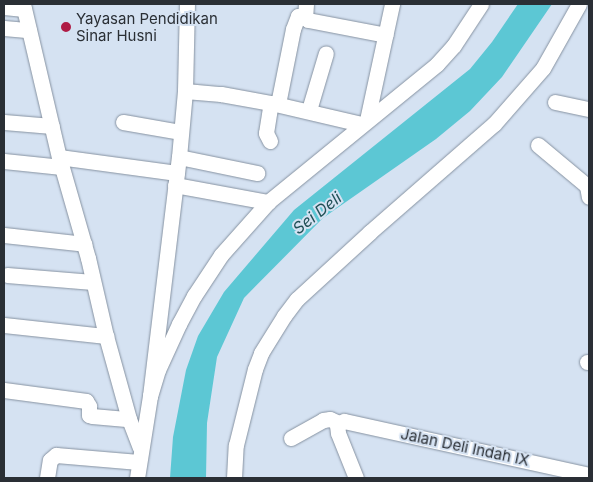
<!DOCTYPE html>
<style>
body{margin:0}
#map{position:relative;width:593px;height:482px;overflow:hidden;background:#d5e2f2;font-family:Inter,sans-serif}
div>[style]{position:absolute}
.water>*{inset:0;background:#5cc7d4}
.roads{filter:drop-shadow(0 0 1px #8692a1) drop-shadow(0 0 1px #8692a1)}
.minor>*{height:15px;margin:-7.5px;padding:0 7.5px;transform-origin:7.5px;border-radius:7.5px;background:#fff}
.dots>*{width:14px;height:14px;translate:-50% -50%;box-sizing:border-box;border:2px solid #d5e2f2;border-radius:50%}
span{translate:-50% -50%;white-space:nowrap;text-align:center;line-height:1.15;-webkit-text-stroke:4px #d5e2f2;paint-order:stroke}
.poi-label{font-size:15px;color:#2a2f35}
.left{translate:0 -50%;text-align:left}
.street-label{font-size:15px;color:#2a2f35}
.water-label{font-size:16px;color:#225157;font-style:italic}
.frame{position:absolute;inset:0;border:5px solid #2a2f35;pointer-events:none}
</style>
<div id="map">
<div class="water">
<i style="clip-path:polygon(518px 4px,552px 4px,502px 77px,470px 111px,436px 139px,323px 218px,244px 298px,217px 357px,207px 423px,206px 478px,170px 478px,173px 437px,186px 370px,198px 336px,224px 292px,294px 210px,470px 69px,492px 42px)"></i>
</div>
<div class="roads">
<div class="minor">
<i style="left:23px;top:4px;width:157px;rotate:76.8deg"></i>
<i style="left:59px;top:157px;width:105px;rotate:74deg"></i>
<i style="left:88px;top:258px;width:80px;rotate:77deg"></i>
<i style="left:106px;top:336px;width:86px;rotate:74.5deg"></i>
<i style="left:129px;top:419px;width:30px;rotate:69deg"></i>
<i style="left:306px;top:4px;width:13px;rotate:94deg"></i>
<i style="left:305px;top:17px;width:4px;rotate:45deg"></i>
<i style="left:308px;top:20px;width:79px;rotate:10.9deg"></i>
<i style="left:4px;top:7px;width:20px;rotate:6deg"></i>
<i style="left:4px;top:28px;width:25px;rotate:5deg"></i>
<i style="left:185px;top:91px;width:36px;rotate:5deg"></i>
<i style="left:221px;top:94px;width:51px;rotate:10.2deg"></i>
<i style="left:271px;top:103px;width:92px;rotate:13.1deg"></i>
<i style="left:555px;top:102px;width:35px;rotate:12deg"></i>
<i style="left:278px;top:104px;width:76px;rotate:-78.7deg"></i>
<i style="left:293px;top:29px;width:14px;rotate:-69deg"></i>
<i style="left:298px;top:16px;width:7px;rotate:8deg"></i>
<i style="left:309px;top:110px;width:59px;rotate:-73.4deg"></i>
<i style="left:367px;top:120px;width:119px;rotate:-77.8deg"></i>
<i style="left:4px;top:122px;width:48px;rotate:4.8deg"></i>
<i style="left:123px;top:122px;width:59px;rotate:9.8deg"></i>
<i style="left:270px;top:141px;width:9px;rotate:-117deg"></i>
<i style="left:266px;top:133px;width:30px;rotate:-81deg"></i>
<i style="left:538px;top:145px;width:64px;rotate:39.9deg"></i>
<i style="left:587px;top:186px;width:11px;rotate:80deg"></i>
<i style="left:59px;top:157px;width:119px;rotate:7.7deg"></i>
<i style="left:179px;top:157px;width:80px;rotate:11.6deg"></i>
<i style="left:4px;top:161px;width:58px;rotate:5.9deg"></i>
<i style="left:175px;top:185px;width:95px;rotate:10.4deg"></i>
<i style="left:4px;top:235px;width:81px;rotate:6.3deg"></i>
<i style="left:7px;top:275px;width:86px;rotate:4.7deg"></i>
<i style="left:4px;top:325px;width:103px;rotate:6.2deg"></i>
<i style="left:587px;top:362px;width:2px"></i>
<i style="left:4px;top:390px;width:83px;rotate:7.6deg"></i>
<i style="left:86px;top:401px;width:6px;rotate:59deg"></i>
<i style="left:89px;top:406px;width:9px;rotate:90deg"></i>
<i style="left:89px;top:415px;width:3px;rotate:18deg"></i>
<i style="left:92px;top:416px;width:37px;rotate:5deg"></i>
<i style="left:150px;top:396px;width:27px;rotate:-73deg"></i>
<i style="left:158px;top:370px;width:51px;rotate:-65.5deg"></i>
<i style="left:179px;top:324px;width:32px;rotate:-62deg"></i>
<i style="left:194px;top:296px;width:49px;rotate:-56.6deg"></i>
<i style="left:221px;top:255px;width:71px;rotate:-48.4deg"></i>
<i style="left:268px;top:202px;width:218px;rotate:-39.2deg"></i>
<i style="left:437px;top:64px;width:25px;rotate:-48deg"></i>
<i style="left:454px;top:45px;width:49px;rotate:-56.6deg"></i>
<i style="left:291px;top:438px;width:37px;rotate:-29deg"></i>
<i style="left:323px;top:420px;width:7px;rotate:-8deg"></i>
<i style="left:330px;top:419px;width:10px;rotate:24deg"></i>
<i style="left:47px;top:478px;width:18px;rotate:-81deg"></i>
<i style="left:50px;top:460px;width:8px;rotate:-40deg"></i>
<i style="left:56px;top:455px;width:83px;rotate:4.8deg"></i>
<i style="left:137px;top:478px;width:83px;rotate:-81deg"></i>
<i style="left:150px;top:396px;width:241px;rotate:-83.1deg"></i>
<i style="left:179px;top:157px;width:66px;rotate:-84.8deg"></i>
<i style="left:185px;top:91px;width:87px;rotate:-88.7deg"></i>
<i style="left:234px;top:478px;width:33px;rotate:-87deg"></i>
<i style="left:236px;top:445px;width:78px;rotate:-76deg"></i>
<i style="left:255px;top:369px;width:17px;rotate:-69deg"></i>
<i style="left:261px;top:353px;width:44px;rotate:-58.1deg"></i>
<i style="left:284px;top:316px;width:21px;rotate:-53deg"></i>
<i style="left:297px;top:299px;width:99px;rotate:-42.5deg"></i>
<i style="left:370px;top:232px;width:164px;rotate:-41.1deg"></i>
<i style="left:494px;top:124px;width:74px;rotate:-48.8deg"></i>
<i style="left:543px;top:68px;width:73px;rotate:-60.6deg"></i>
<i style="left:356px;top:478px;width:48px;rotate:-111.8deg"></i>
<i style="left:338px;top:433px;width:8px;rotate:-97deg"></i>
<i style="left:337px;top:425px;width:8px;rotate:-30deg"></i>
<i style="left:344px;top:421px;width:251px;rotate:12.4deg"></i>
</div>
</div>
<div class="dots">
<i style="left:66px;top:27px;background:#af1b45"></i>
</div>
<div class="poi-label">
<span class="left" style="left:76px;top:27px">Yayasan Pendidikan<br>Sinar Husni</span>
</div>
<div class="street-label">
<span style="left:465px;top:447px;rotate:12deg">Jalan Deli Indah IX</span>
</div>
<div class="water-label">
<span style="left:317px;top:213px;rotate:-38deg">Sei Deli</span>
</div>
<div class="frame"></div>
</div>
